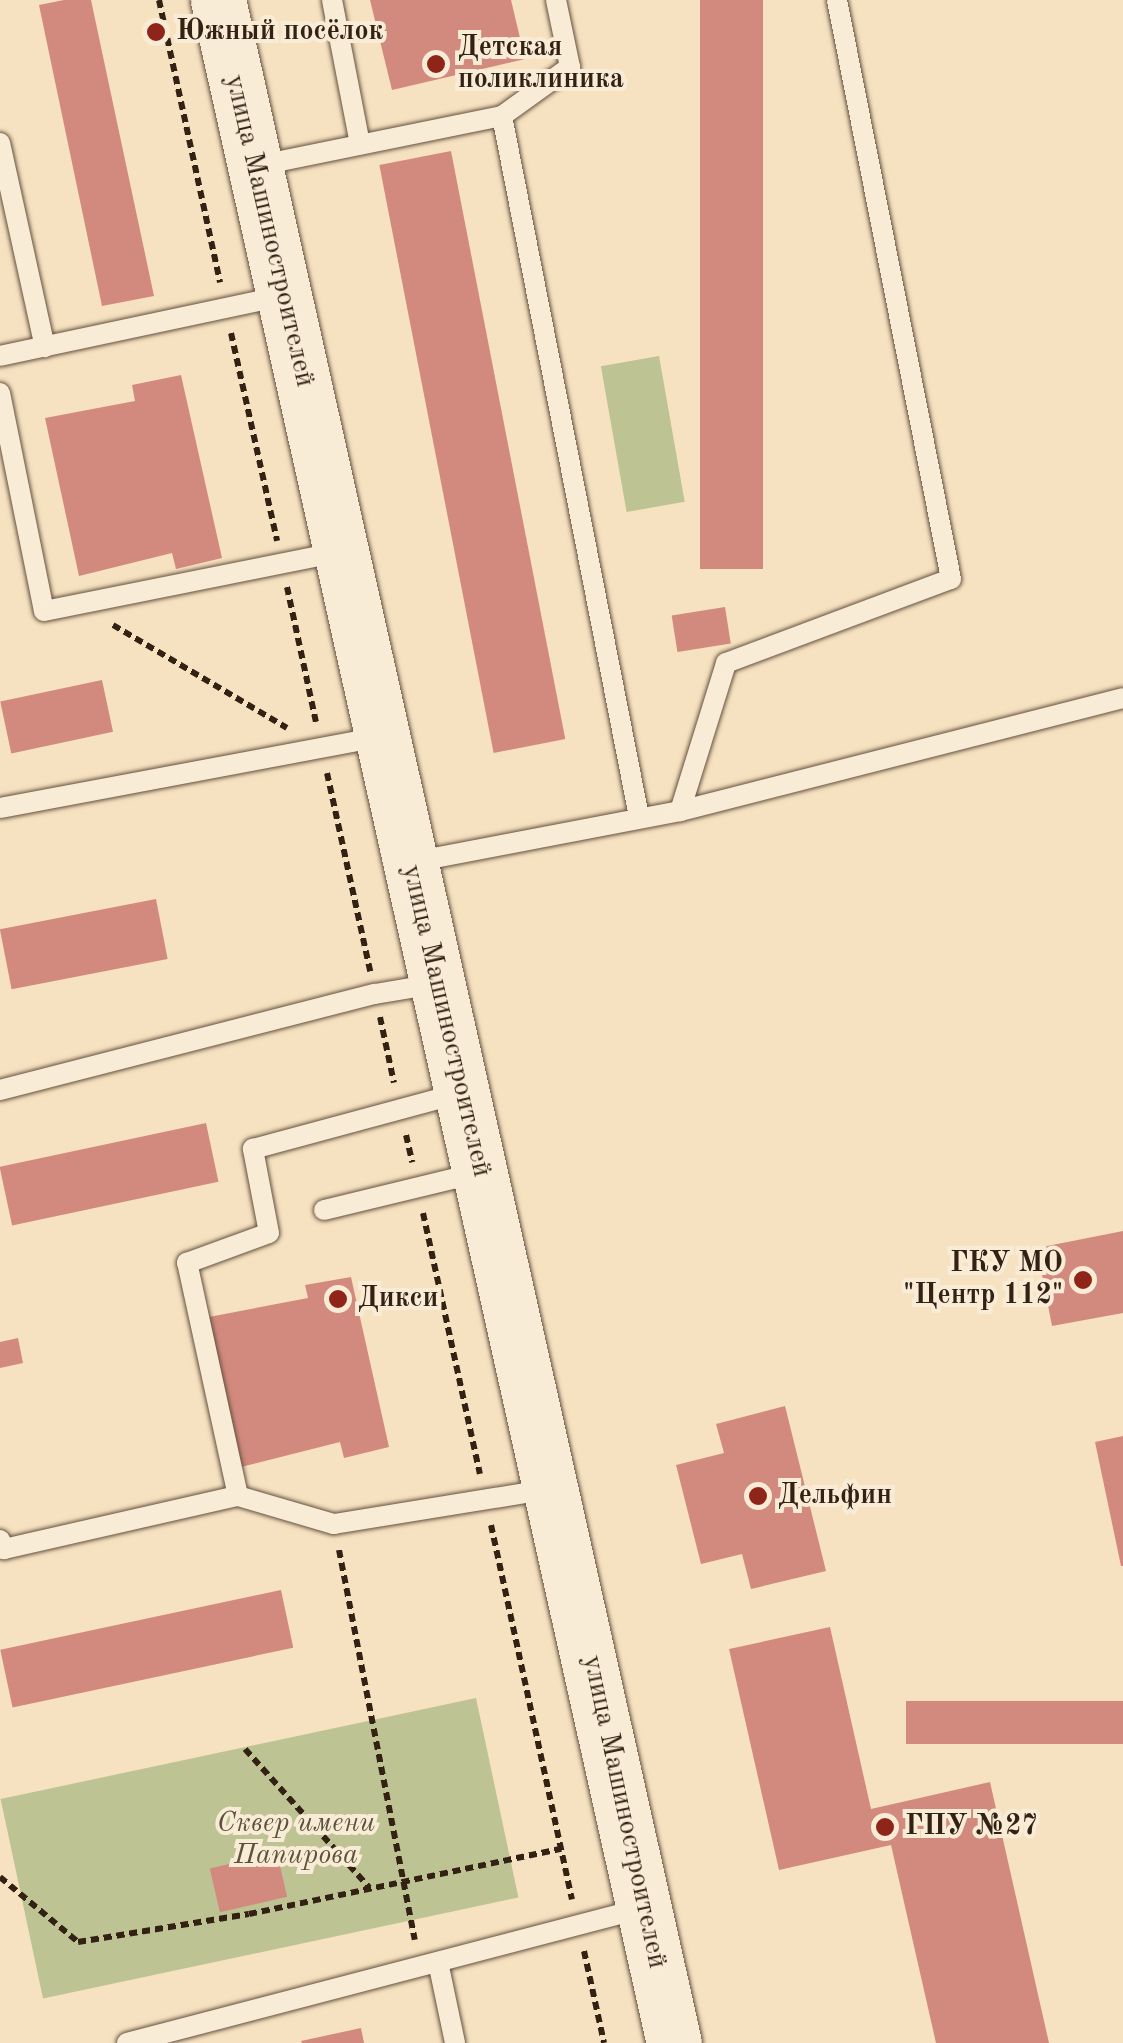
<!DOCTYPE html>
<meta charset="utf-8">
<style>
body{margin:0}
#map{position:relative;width:1123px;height:2043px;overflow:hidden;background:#f6e2c0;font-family:"Old Standard TT",serif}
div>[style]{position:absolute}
.green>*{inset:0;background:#bdc392;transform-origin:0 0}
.building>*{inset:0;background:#d28a7e;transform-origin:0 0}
.path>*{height:6px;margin-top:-3px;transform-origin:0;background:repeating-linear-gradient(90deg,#332114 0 8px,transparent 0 13px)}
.roads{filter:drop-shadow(0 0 2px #64513f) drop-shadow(0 0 2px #64513f)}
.lane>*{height:20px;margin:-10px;padding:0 10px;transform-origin:10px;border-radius:10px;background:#f9ecd6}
.secondary>*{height:55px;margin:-27.5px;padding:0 27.5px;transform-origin:27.5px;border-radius:27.5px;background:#f9ecd6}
.dots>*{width:28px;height:28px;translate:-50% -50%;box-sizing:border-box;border:5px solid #f9ecd6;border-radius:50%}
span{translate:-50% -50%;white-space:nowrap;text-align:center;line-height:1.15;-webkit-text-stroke:8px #f9ecd6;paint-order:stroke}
.poi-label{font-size:28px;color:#332114;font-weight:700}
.left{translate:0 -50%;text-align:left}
.right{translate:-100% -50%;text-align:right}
.street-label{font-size:28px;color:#332114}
.park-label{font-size:28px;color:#5c523a;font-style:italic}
</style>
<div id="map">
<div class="green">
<i style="left:659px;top:356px;width:148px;height:59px;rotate:80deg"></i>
<i style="left:476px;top:1698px;width:204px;height:486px;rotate:78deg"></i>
</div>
<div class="building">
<i style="clip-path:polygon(64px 0,91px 0,154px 296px,102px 306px,39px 5px)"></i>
<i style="clip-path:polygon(370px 0,511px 0,525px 59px,392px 90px)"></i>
<i style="left:700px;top:0;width:63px;height:569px"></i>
<i style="left:451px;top:151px;width:599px;height:73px;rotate:79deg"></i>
<i style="clip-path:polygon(181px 375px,222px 558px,176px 569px,172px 553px,79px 576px,45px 418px,135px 401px,132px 385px)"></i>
<i style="left:725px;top:607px;width:37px;height:54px;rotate:81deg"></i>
<i style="left:102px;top:680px;width:53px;height:104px;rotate:78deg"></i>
<i style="left:156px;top:899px;width:61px;height:159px;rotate:79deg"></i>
<i style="left:206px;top:1123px;width:60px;height:211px;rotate:78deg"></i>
<i style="clip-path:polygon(1123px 1231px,1123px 1313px,1052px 1326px,1037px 1248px)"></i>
<i style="clip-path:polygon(351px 1277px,389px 1447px,344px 1458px,340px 1442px,241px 1467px,209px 1317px,308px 1298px,305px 1285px)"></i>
<i style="clip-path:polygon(18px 1338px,23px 1363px,0 1368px,0 1342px)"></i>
<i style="clip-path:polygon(785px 1406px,826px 1571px,751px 1589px,742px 1554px,701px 1564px,676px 1465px,724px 1453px,716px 1424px)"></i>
<i style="clip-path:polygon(1123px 1436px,1123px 1566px,1121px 1566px,1095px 1442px)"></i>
<i style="left:281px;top:1590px;width:59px;height:287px;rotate:78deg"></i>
<i style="clip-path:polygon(830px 1627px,871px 1809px,990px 1782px,1049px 2043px,936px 2043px,891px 1845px,779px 1870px,729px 1649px)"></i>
<i style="left:1123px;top:1701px;width:43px;height:217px;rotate:90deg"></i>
<i style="left:277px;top:1853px;width:45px;height:69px;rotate:77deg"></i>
<i style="clip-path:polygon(361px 2028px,364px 2043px,302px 2043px,301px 2041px)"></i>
</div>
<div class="path">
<i style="left:159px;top:0;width:289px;rotate:77.8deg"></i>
<i style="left:231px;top:333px;width:213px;rotate:77.5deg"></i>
<i style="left:287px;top:587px;width:138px;rotate:77.9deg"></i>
<i style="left:113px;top:625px;width:202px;rotate:30.6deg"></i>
<i style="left:327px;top:773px;width:203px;rotate:77.7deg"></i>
<i style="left:380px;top:1017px;width:67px;rotate:78deg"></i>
<i style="left:406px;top:1135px;width:28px;rotate:77deg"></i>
<i style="left:423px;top:1213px;width:267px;rotate:77.7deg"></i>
<i style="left:491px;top:1525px;width:383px;rotate:77.8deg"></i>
<i style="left:339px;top:1550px;width:397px;rotate:79deg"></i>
<i style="left:245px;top:1749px;width:186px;rotate:48.1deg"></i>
<i style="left:0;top:1877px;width:102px;rotate:39.8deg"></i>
<i style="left:78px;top:1942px;width:173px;rotate:-9.3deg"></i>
<i style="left:249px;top:1914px;width:319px;rotate:-11.8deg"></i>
<i style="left:584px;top:1951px;width:94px;rotate:77.7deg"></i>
</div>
<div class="roads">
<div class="lane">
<i style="left:332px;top:0;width:147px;rotate:79deg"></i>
<i style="left:502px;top:116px;width:84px;rotate:-35.8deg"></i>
<i style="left:570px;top:67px;width:68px;rotate:-101.8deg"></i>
<i style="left:0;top:143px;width:209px;rotate:77.6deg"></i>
<i style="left:256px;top:166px;width:251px;rotate:-11.5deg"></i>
<i style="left:502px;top:116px;width:714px;rotate:78.94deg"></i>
<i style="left:0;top:356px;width:288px;rotate:-12deg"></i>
<i style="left:0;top:393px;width:222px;rotate:78.6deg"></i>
<i style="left:44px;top:611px;width:300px;rotate:-11.3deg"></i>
<i style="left:0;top:808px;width:388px;rotate:-10.6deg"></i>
<i style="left:680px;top:811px;width:155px;rotate:-72.7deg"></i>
<i style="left:726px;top:663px;width:240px;rotate:-20.5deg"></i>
<i style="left:951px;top:579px;width:590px;rotate:-101.14deg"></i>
<i style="left:413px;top:862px;width:272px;rotate:-10.8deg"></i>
<i style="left:680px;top:811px;width:457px;rotate:-14.3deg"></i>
<i style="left:0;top:1090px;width:387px;rotate:-14.4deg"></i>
<i style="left:375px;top:994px;width:61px;rotate:-9.5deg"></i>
<i style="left:324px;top:1210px;width:157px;rotate:-13.6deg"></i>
<i style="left:238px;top:1496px;width:239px;rotate:-102.3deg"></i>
<i style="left:187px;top:1263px;width:87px;rotate:-20.1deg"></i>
<i style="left:269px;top:1233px;width:86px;rotate:-100.8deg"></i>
<i style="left:253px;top:1149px;width:215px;rotate:-15.1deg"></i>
<i style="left:0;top:1540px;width:10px;rotate:66deg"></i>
<i style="left:4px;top:1549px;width:240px;rotate:-12.8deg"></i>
<i style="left:238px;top:1496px;width:100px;rotate:16.3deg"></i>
<i style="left:334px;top:1524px;width:219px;rotate:-9.2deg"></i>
<i style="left:438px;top:1962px;width:83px;rotate:78.1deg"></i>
<i style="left:127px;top:2043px;width:533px;rotate:-14.66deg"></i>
</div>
<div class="secondary">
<i style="left:218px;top:0;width:2093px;rotate:77.42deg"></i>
</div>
</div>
<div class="dots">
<i style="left:156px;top:32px;background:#8f2418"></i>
<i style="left:436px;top:64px;background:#8f2418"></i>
<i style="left:1083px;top:1280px;background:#8f2418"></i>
<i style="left:338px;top:1299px;background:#8f2418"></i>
<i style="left:758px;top:1496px;background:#8f2418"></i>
<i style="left:885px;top:1827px;background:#8f2418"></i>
</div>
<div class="poi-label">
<span class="left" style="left:176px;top:32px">Южный посёлок</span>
<span class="left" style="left:458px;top:64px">Детская<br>поликлиника</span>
<span class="right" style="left:1063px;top:1280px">ГКУ МО<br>"Центр 112"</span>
<span class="left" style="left:358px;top:1299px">Дикси</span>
<span class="left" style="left:778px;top:1496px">Дельфин</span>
<span class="left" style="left:905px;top:1827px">ГПУ №27</span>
</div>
<div class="street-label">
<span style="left:269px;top:231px;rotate:77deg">улица Машиностроителей</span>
<span style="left:446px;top:1021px;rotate:77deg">улица Машиностроителей</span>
<span style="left:624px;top:1812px;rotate:78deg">улица Машиностроителей</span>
</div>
<div class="park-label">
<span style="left:296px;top:1840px">Сквер имени<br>Папирова</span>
</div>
</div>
